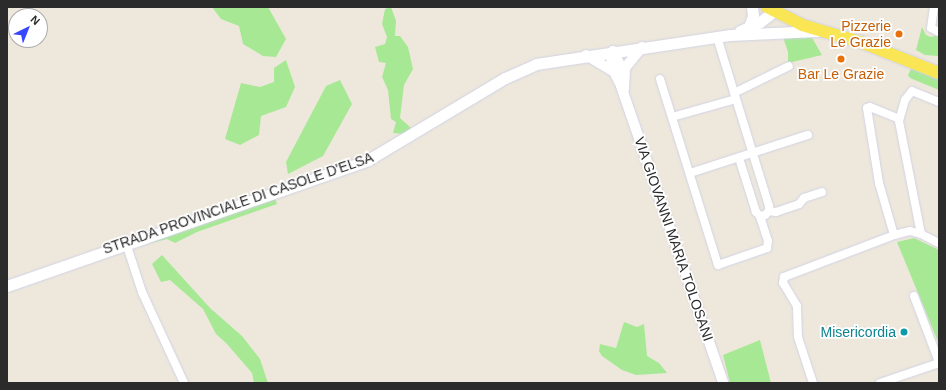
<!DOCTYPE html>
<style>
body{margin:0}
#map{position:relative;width:946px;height:390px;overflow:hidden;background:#eee8dc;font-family:Helvetica,sans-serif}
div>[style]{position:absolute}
.green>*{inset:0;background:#a7e894}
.roads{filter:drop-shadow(0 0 1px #d1d2e4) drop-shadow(0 0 1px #d1d2e4)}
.minor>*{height:8px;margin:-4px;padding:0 4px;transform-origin:4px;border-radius:4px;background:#fff}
.tertiary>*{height:10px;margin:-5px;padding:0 5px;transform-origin:5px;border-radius:5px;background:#fff}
.secondary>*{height:11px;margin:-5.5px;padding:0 5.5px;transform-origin:5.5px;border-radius:5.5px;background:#fff}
.primary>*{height:12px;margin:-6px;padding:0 6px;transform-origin:6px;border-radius:6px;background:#fae654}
.dots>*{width:11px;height:11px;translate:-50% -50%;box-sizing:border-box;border:2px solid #fff;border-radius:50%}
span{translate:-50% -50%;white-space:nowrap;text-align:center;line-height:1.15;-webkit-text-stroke:3.5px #fff;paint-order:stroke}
.food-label{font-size:14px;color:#c56008}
.right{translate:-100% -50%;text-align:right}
.street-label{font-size:14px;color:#2b2b2b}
.culture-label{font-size:14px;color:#0d838f}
.frame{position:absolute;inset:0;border:8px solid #2b2b2b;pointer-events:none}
.north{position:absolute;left:8px;top:8px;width:40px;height:40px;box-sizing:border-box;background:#fff;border:1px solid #aaa;border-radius:50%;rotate:43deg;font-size:11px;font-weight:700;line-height:16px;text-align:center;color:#2b2b2b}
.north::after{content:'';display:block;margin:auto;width:14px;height:18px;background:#3746ff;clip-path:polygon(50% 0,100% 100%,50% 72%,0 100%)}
</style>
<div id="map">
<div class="green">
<i style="clip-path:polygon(212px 7px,268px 7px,286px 39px,276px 57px,263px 56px,243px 44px,239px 26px,221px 19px)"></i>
<i style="clip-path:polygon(391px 7px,396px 21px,395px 36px,400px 36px,408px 47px,413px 69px,404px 85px,400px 118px,411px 128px,404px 134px,393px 133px,396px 122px,391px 119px,388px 90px,382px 77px,386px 63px,379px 62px,375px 47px,385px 44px,387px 37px,382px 24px,385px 9px)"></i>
<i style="clip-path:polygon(922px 27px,926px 35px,931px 37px,939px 35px,939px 56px,925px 55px,916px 50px)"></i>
<i style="clip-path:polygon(811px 36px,822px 55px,788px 63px,788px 52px,783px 37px)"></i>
<i style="clip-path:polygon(286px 60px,295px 87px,286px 107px,261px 116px,259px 135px,240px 145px,225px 139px,241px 83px,260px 87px,274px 82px,274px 68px)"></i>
<i style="clip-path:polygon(912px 67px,939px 78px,939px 90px,910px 78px,908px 75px)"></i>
<i style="clip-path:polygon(340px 80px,352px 104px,323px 156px,288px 174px,286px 162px,326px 86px)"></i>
<i style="clip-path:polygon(274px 196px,277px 204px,197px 232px,175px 243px,167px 239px,143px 245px,142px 241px)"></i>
<i style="clip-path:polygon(914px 238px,939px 250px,939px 344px,897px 242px)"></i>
<i style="clip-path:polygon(162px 255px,210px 308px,242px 336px,260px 359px,268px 383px,254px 383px,252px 373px,227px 344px,216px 334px,203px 309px,170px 280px,161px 282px,152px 264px)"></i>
<i style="clip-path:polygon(624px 322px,637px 327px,644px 324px,647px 356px,659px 363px,667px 373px,636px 375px,622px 370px,602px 356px,599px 351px,600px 344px,616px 348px)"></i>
<i style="clip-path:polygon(760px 340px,771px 383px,730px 383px,723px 355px)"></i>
</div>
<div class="roads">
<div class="minor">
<i style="left:934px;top:7px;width:21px;rotate:98deg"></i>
<i style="left:931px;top:28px;width:9px;rotate:27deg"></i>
<i style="left:717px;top:37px;width:177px;rotate:72.9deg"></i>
<i style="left:769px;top:206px;width:5px;rotate:90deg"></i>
<i style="left:769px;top:211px;width:6px;rotate:135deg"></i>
<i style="left:765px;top:215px;width:5px;rotate:169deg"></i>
<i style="left:760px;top:216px;width:6px;rotate:-135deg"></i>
<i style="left:756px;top:212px;width:57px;rotate:-107.5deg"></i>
<i style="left:660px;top:79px;width:195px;rotate:72.7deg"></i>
<i style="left:718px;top:265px;width:52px;rotate:-19.1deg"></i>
<i style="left:767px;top:248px;width:7px;rotate:-82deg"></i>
<i style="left:768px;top:241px;width:26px;rotate:-108deg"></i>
<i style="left:734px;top:93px;width:61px;rotate:-26.1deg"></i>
<i style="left:939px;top:102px;width:29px;rotate:-158deg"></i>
<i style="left:912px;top:91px;width:11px;rotate:128deg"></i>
<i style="left:905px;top:100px;width:22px;rotate:106deg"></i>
<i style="left:899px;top:121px;width:115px;rotate:79deg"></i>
<i style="left:921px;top:234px;width:20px;rotate:27deg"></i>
<i style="left:672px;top:117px;width:66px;rotate:-15.7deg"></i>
<i style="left:690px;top:173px;width:124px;rotate:-17.9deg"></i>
<i style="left:769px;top:211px;width:7px;rotate:8deg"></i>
<i style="left:776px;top:212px;width:24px;rotate:-19deg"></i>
<i style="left:799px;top:204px;width:8px;rotate:-50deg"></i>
<i style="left:804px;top:198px;width:19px;rotate:-18deg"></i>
<i style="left:894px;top:235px;width:54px;rotate:-106.1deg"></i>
<i style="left:879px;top:183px;width:76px;rotate:-99.1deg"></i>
<i style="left:867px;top:108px;width:3px;rotate:-18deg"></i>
<i style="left:870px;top:107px;width:31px;rotate:22deg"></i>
<i style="left:126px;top:243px;width:52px;rotate:71.9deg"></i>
<i style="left:142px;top:292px;width:100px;rotate:65.2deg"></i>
<i style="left:914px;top:296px;width:71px;rotate:69.3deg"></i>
<i style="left:813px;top:383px;width:48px;rotate:-108.1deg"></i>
<i style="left:798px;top:337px;width:31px;rotate:-92deg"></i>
<i style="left:797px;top:306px;width:27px;rotate:-121deg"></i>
<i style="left:783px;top:283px;width:6px;rotate:-81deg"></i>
<i style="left:784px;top:277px;width:118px;rotate:-20.9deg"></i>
<i style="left:894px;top:235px;width:16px;rotate:-14deg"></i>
<i style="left:910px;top:231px;width:11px;rotate:15deg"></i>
<i style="left:880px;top:383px;width:62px;rotate:-18.7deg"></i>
</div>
<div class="tertiary">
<i style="left:613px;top:51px;width:15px;rotate:98deg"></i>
<i style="left:611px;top:66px;width:22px;rotate:63deg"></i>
<i style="left:621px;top:86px;width:314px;rotate:71deg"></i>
<i style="left:613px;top:51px;width:25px;rotate:63deg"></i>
<i style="left:586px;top:55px;width:31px;rotate:31deg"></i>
<i style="left:624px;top:89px;width:21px;rotate:-87deg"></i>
<i style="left:625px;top:68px;width:27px;rotate:-51deg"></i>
</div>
<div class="secondary">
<i style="left:749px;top:27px;width:12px;rotate:-70deg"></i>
<i style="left:753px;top:16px;width:9px;rotate:-96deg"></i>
<i style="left:740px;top:31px;width:22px;rotate:-24deg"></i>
<i style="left:760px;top:22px;width:18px;rotate:-38deg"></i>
<i style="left:7px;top:286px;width:382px;rotate:-19.2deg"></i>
<i style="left:368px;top:160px;width:160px;rotate:-30.9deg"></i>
<i style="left:505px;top:78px;width:34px;rotate:-24deg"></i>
<i style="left:536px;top:64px;width:195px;rotate:-8.5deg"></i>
<i style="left:729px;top:35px;width:88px;rotate:-2.6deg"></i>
</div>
<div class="primary">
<i style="left:767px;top:7px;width:39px;rotate:27deg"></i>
<i style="left:802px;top:25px;width:64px;rotate:16.4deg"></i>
<i style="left:863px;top:43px;width:82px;rotate:21.5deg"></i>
</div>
</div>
<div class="dots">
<i style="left:899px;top:34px;background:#e8710a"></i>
<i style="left:841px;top:59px;background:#e8710a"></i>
<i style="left:904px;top:332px;background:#0f9aa8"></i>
</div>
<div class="food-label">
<span class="right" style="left:891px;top:34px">Pizzerie<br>Le Grazie</span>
<span style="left:841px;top:74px">Bar Le Grazie</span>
</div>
<div class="street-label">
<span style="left:238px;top:203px;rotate:-19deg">STRADA PROVINCIALE DI CASOLE D'ELSA</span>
<span style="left:674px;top:239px;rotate:71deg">VIA GIOVANNI MARIA TOLOSANI</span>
</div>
<div class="culture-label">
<span class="right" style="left:896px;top:332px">Misericordia</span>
</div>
<div class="frame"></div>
<div class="north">N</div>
</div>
